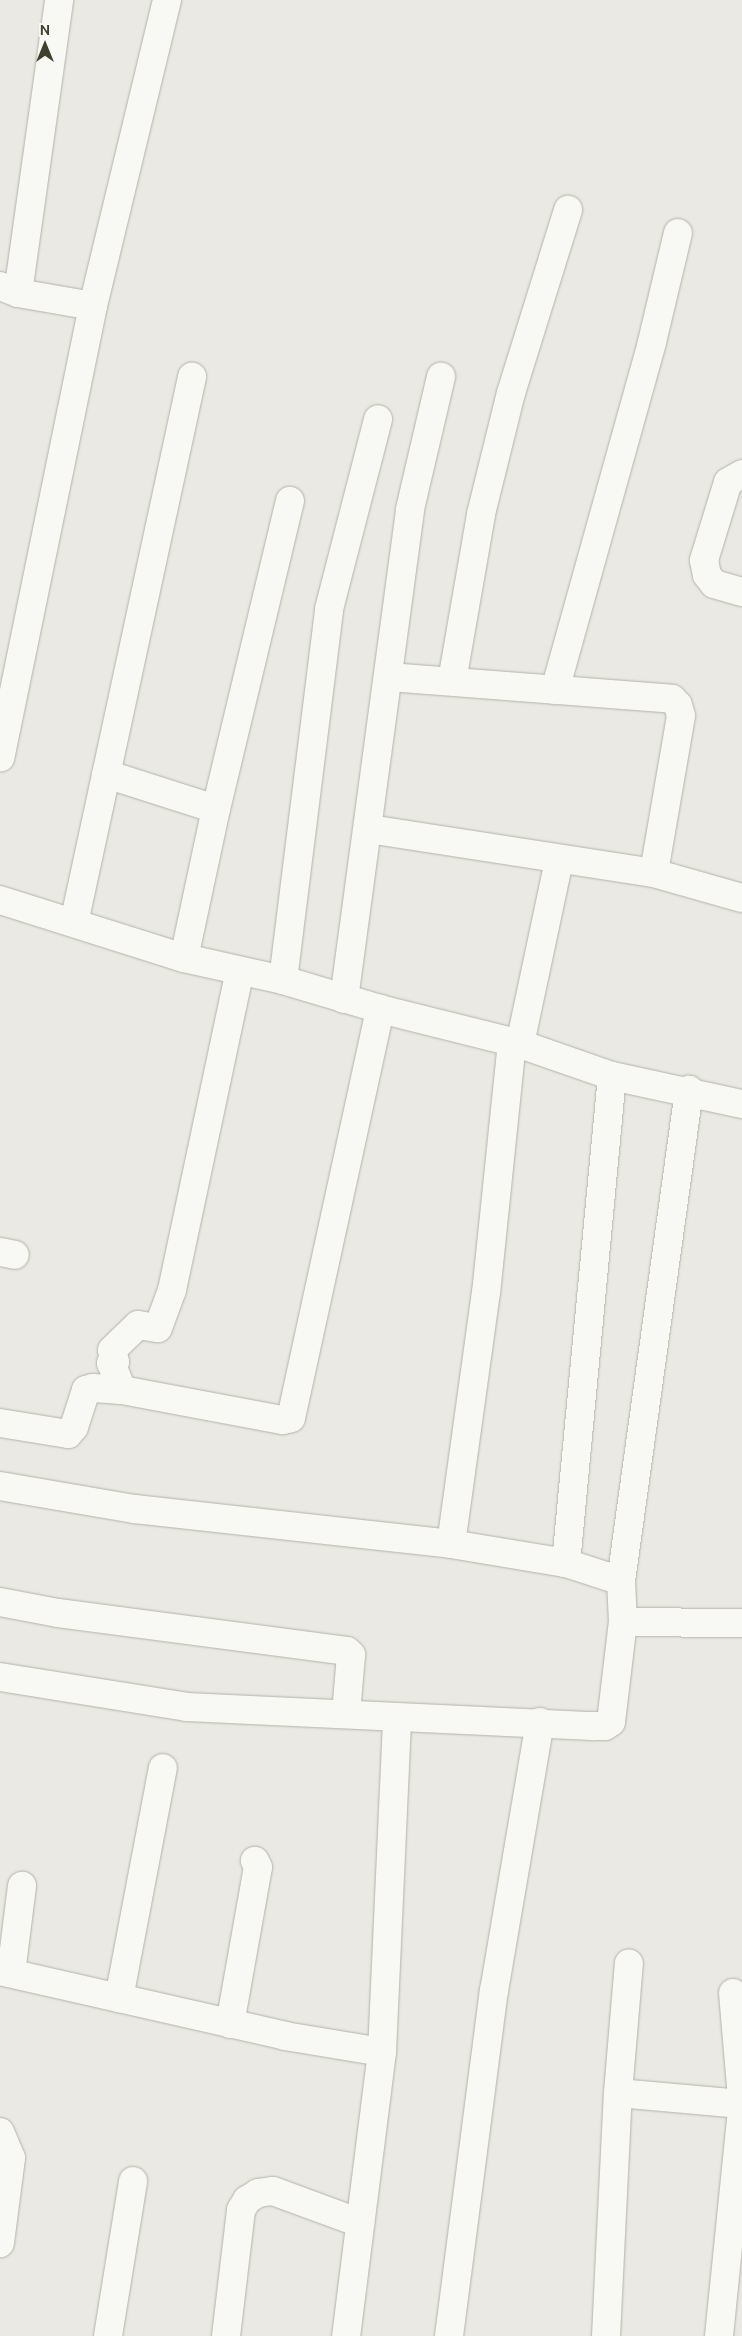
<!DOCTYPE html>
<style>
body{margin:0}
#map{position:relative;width:742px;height:2336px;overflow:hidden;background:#eae9e3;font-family:Ubuntu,sans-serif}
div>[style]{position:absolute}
.roads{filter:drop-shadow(0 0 1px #b4b3a8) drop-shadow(0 0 1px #b4b3a8)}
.minor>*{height:28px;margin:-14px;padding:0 14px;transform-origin:14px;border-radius:14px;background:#f8f8f5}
span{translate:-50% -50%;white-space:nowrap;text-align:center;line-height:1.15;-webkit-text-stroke:5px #f7f7f3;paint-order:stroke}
.north{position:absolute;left:20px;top:20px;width:50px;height:50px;-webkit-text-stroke:4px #f7f7f3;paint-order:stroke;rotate:0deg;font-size:14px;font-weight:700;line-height:20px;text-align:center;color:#41402c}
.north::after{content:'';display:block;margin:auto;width:18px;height:22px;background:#41402c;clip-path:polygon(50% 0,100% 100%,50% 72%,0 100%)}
</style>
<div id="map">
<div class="roads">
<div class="minor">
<i style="left:0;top:286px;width:19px;rotate:21deg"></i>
<i style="left:18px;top:293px;width:76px;rotate:9.8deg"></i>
<i style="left:93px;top:306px;width:461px;rotate:101.6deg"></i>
<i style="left:18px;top:293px;width:296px;rotate:-82deg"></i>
<i style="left:93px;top:306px;width:315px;rotate:-76.4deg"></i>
<i style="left:742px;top:474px;width:16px;rotate:150deg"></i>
<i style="left:728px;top:482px;width:82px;rotate:107.1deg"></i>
<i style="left:704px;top:560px;width:15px;rotate:79deg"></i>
<i style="left:707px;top:575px;width:11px;rotate:52deg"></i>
<i style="left:714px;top:584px;width:29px;rotate:16deg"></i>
<i style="left:389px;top:677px;width:284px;rotate:4.4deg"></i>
<i style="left:672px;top:699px;width:8px;rotate:45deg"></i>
<i style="left:678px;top:705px;width:11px;rotate:75deg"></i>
<i style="left:681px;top:716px;width:159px;rotate:99.8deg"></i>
<i style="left:452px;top:681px;width:169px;rotate:-80.1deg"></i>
<i style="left:481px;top:514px;width:125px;rotate:-76.1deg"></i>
<i style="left:511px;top:393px;width:192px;rotate:-72.7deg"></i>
<i style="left:555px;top:690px;width:361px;rotate:-74.4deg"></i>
<i style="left:652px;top:342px;width:112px;rotate:-76.6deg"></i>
<i style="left:106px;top:774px;width:115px;rotate:17.7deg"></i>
<i style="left:369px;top:829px;width:288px;rotate:8.8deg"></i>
<i style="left:654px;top:873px;width:91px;rotate:15.9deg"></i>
<i style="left:0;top:900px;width:193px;rotate:17.5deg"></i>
<i style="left:184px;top:958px;width:101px;rotate:12.5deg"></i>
<i style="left:283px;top:980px;width:101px;rotate:16.6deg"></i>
<i style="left:380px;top:1009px;width:144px;rotate:14deg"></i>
<i style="left:520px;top:1044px;width:97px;rotate:19.2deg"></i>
<i style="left:612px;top:1076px;width:133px;rotate:12.2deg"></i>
<i style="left:74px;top:923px;width:559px;rotate:-77.8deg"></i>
<i style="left:184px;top:958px;width:152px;rotate:-77.9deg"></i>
<i style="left:216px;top:809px;width:317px;rotate:-76.5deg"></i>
<i style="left:283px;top:980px;width:374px;rotate:-82.9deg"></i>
<i style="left:329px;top:609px;width:196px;rotate:-75.5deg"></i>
<i style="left:344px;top:999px;width:494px;rotate:-82.3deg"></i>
<i style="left:410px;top:509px;width:136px;rotate:-76.8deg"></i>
<i style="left:512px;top:1042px;width:251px;rotate:95.9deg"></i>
<i style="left:486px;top:1292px;width:254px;rotate:97.9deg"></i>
<i style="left:451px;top:1544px;width:117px;rotate:9.4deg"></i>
<i style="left:566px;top:1563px;width:58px;rotate:18.1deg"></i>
<i style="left:520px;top:1044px;width:187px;rotate:-78deg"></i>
<i style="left:0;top:1252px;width:15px;rotate:11deg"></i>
<i style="left:122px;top:1390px;width:29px;rotate:-112deg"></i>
<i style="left:111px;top:1363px;width:4px;rotate:-14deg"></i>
<i style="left:115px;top:1362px;width:12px;rotate:-104deg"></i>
<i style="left:112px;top:1350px;width:36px;rotate:-44deg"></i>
<i style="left:138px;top:1325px;width:20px;rotate:9deg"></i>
<i style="left:158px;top:1328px;width:40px;rotate:-69.8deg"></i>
<i style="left:172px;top:1290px;width:326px;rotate:-78deg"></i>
<i style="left:0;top:1423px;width:69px;rotate:9.2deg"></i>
<i style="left:68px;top:1434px;width:9px;rotate:-49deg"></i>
<i style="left:74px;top:1427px;width:39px;rotate:-72deg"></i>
<i style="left:86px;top:1390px;width:7px;rotate:-16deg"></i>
<i style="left:93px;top:1388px;width:29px;rotate:4deg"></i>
<i style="left:122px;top:1390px;width:164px;rotate:10.6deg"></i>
<i style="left:283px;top:1420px;width:8px;rotate:-14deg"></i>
<i style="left:291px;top:1418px;width:419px;rotate:-77.7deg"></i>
<i style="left:0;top:1486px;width:137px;rotate:9.7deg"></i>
<i style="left:135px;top:1509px;width:318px;rotate:6.3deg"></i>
<i style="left:566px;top:1563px;width:489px;rotate:-84.6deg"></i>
<i style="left:0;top:1602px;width:59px;rotate:10.7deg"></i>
<i style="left:58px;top:1613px;width:291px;rotate:7.5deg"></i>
<i style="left:347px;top:1651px;width:6px;rotate:45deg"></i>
<i style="left:351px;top:1655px;width:58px;rotate:94.9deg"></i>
<i style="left:623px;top:1622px;width:119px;rotate:0.5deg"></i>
<i style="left:0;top:1677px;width:189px;rotate:9.1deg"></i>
<i style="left:187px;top:1707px;width:406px;rotate:2.7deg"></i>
<i style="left:593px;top:1726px;width:12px"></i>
<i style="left:605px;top:1726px;width:7px;rotate:-34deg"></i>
<i style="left:611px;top:1722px;width:101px;rotate:-83.2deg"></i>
<i style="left:623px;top:1622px;width:41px;rotate:-92.8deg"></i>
<i style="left:621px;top:1581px;width:496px;rotate:-82.1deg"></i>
<i style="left:0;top:1971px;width:292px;rotate:12.8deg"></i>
<i style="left:285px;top:2036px;width:98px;rotate:9.4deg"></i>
<i style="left:382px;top:2052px;width:286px;rotate:97.2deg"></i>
<i style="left:11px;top:1973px;width:88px;rotate:-82.8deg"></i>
<i style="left:733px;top:1993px;width:104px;rotate:85.1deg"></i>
<i style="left:119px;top:1998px;width:234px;rotate:-79.2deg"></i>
<i style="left:230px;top:2024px;width:159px;rotate:-79.9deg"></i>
<i style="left:258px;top:1867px;width:7px;rotate:-117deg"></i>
<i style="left:382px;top:2052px;width:333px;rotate:-87.4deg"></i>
<i style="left:618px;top:2093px;width:130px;rotate:-85.2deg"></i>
<i style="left:0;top:2132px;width:28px;rotate:67deg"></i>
<i style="left:11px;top:2158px;width:86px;rotate:97.4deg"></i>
<i style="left:108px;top:2336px;width:157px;rotate:-80.8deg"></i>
<i style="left:226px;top:2336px;width:127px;rotate:-83.2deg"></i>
<i style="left:241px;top:2210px;width:12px;rotate:-59deg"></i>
<i style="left:247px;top:2200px;width:13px;rotate:-32deg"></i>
<i style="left:258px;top:2193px;width:15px;rotate:-8deg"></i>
<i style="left:273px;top:2191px;width:93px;rotate:20.2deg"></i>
<i style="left:449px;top:2336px;width:348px;rotate:-82.6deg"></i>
<i style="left:494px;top:1991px;width:273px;rotate:-80.3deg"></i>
<i style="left:606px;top:2336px;width:243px;rotate:-87.2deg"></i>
<i style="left:618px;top:2093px;width:124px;rotate:5.1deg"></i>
<i style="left:719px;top:2336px;width:227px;rotate:-84.2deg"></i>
</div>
</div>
<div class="north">N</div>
</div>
